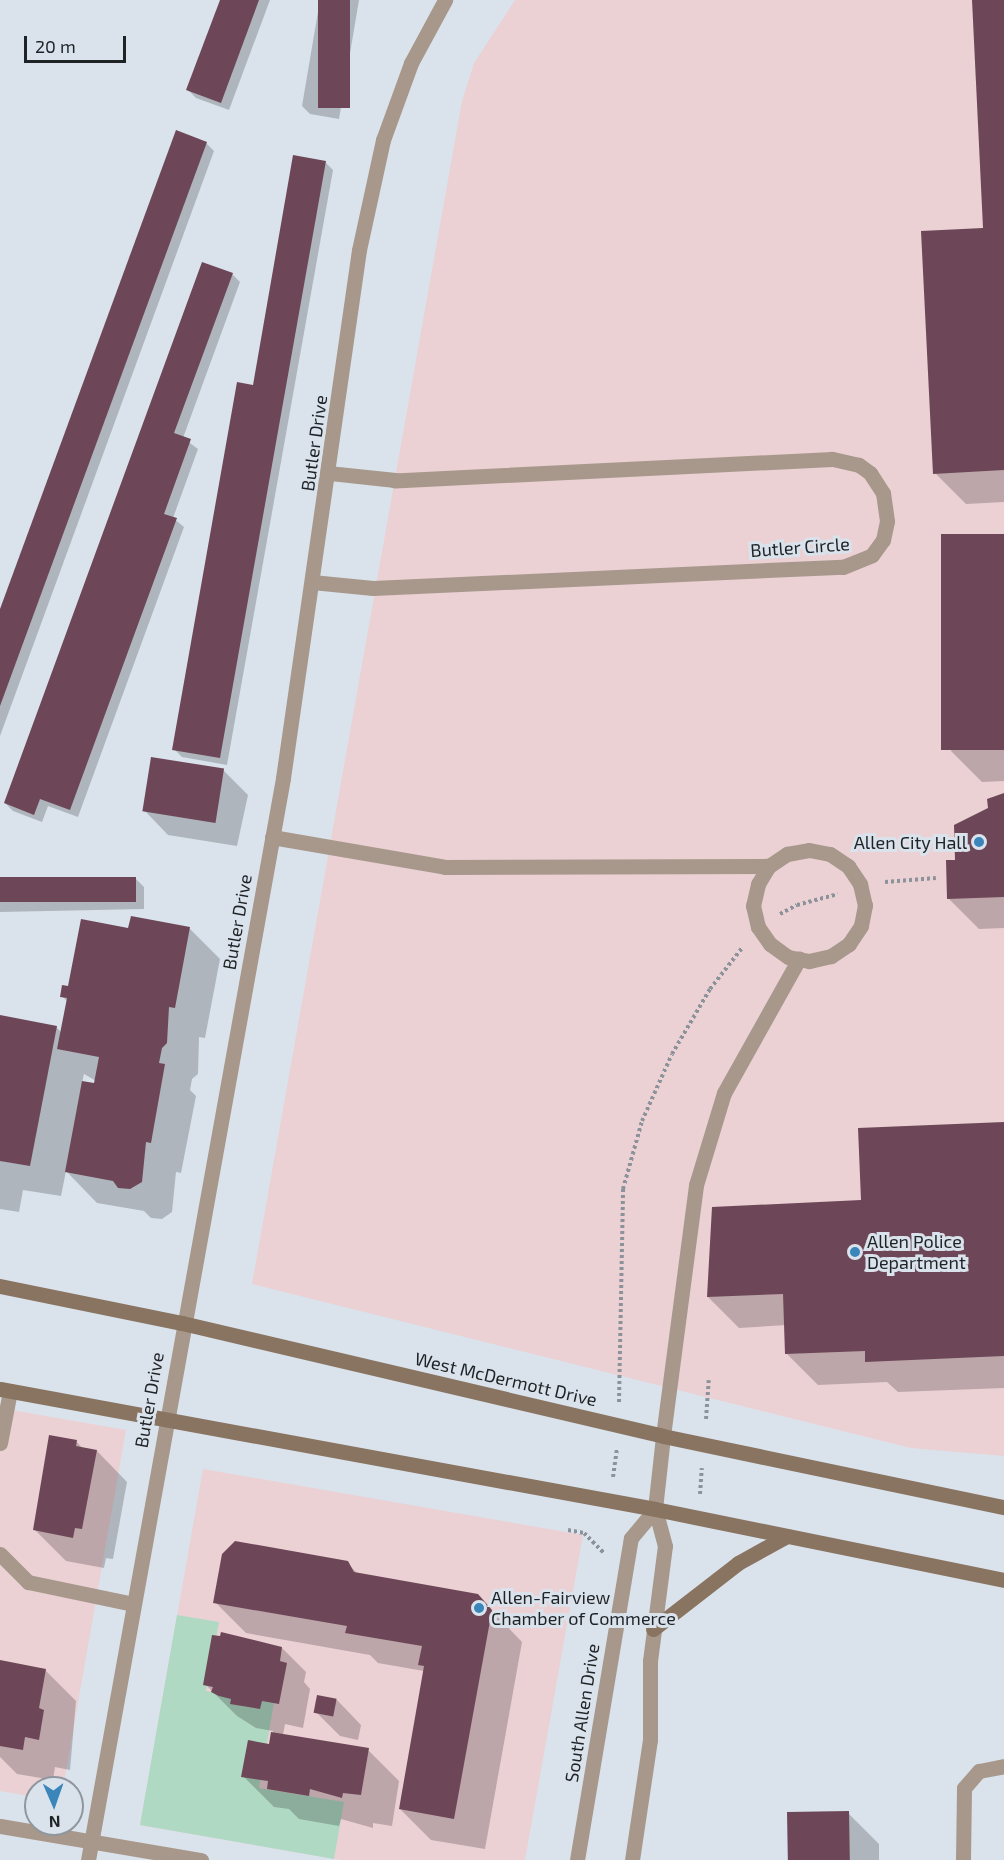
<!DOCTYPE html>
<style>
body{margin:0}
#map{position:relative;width:1004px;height:1860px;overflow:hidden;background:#dae3ec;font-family:"Exo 2",sans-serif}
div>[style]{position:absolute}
.commercial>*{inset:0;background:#ebd0d4}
.green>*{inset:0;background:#afd9c3}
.shadow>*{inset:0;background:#0003}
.building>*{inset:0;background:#6d4757;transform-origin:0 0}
.path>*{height:4px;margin-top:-2px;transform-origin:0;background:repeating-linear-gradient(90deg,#8c9299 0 3px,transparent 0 6px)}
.service>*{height:15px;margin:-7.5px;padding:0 7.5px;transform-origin:7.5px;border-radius:7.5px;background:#a7988b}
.minor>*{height:15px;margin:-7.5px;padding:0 7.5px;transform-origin:7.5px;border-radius:7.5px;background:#a7988b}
.tertiary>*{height:15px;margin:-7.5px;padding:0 7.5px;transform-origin:7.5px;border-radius:7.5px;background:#a7988b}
.secondary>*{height:15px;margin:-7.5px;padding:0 7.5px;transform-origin:7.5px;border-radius:7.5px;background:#897461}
.dots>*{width:16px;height:16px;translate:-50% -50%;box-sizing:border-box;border:3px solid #dae3ec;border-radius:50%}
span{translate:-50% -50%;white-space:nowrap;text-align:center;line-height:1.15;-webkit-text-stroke:6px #dae3ec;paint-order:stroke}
.street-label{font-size:18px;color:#1f2326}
.poi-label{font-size:18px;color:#1f2326}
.right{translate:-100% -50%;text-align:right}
.left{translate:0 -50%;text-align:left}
.north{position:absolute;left:24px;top:1776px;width:60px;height:60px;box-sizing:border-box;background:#dae3ec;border:2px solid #8f969d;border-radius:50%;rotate:178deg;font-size:16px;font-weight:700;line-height:24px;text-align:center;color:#1f2326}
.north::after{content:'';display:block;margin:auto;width:21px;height:27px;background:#3a85b9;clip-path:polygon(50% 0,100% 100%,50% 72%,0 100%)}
.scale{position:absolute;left:24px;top:36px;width:102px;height:27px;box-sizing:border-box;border:3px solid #1f2326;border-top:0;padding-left:8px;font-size:18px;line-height:21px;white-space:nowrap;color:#1f2326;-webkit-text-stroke:4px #dae3ec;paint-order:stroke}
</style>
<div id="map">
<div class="commercial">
<i style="clip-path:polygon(515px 0,1004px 0,1004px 1456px,911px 1448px,252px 1284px,462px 101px,474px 63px)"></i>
<i style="clip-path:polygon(0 1408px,126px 1430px,63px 1788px,36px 1788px,36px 1797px,0 1791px)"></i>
<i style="clip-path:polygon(203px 1469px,583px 1535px,525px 1860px,341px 1860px,140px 1825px)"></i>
</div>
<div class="green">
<i style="clip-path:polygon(177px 1615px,219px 1622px,206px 1691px,274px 1703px,259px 1788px,344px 1802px,334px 1859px,140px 1825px)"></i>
</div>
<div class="shadow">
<i style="clip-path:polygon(222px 0,270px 0,229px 110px,196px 98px,188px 90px)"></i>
<i style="clip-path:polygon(320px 0,359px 0,339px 119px,310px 114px,302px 106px)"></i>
<i style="clip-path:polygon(973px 0,1004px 0,1004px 502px,966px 504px,935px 473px,985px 229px)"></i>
<i style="clip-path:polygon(206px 143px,214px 151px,0 736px,0 613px)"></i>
<i style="clip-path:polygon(325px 162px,333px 170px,227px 765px,182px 757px,174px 749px,254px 387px)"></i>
<i style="clip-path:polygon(232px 274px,240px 282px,183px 438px,198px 449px,173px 518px,184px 527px,78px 817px,48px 806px,42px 822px,13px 811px,5px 803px)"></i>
<i style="clip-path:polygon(1004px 536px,1004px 781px,982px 782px,951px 751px)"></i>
<i style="clip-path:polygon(224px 771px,248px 795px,237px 846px,168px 835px,144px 810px)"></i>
<i style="clip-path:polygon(1004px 796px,1004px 928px,979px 929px,948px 898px,957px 861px,989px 809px)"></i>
<i style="clip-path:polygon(136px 879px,144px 887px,144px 909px,0 912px,0 881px)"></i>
<i style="clip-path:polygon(evenodd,189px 928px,220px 959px,205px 1038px,199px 1037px,198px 1074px,192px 1079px,190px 1090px,196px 1096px,181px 1173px,176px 1172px,172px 1212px,162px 1219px,151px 1218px,144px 1211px,97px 1203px,66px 1171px,61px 1196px,23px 1190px,19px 1212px,0 1209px,0 1016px,56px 1027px,62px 1033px,68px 1002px,62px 996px,130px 930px,189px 928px,84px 1074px,96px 1081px,95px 1085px,82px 1083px,84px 1074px)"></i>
<i style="clip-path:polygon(1004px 1123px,1004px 1388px,898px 1392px,887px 1382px,818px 1385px,787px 1354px,786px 1325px,739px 1328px,708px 1297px,862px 1202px)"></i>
<i style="clip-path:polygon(76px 1441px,83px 1449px,97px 1451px,127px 1482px,113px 1559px,106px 1558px,104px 1568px,66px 1561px,35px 1530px)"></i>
<i style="clip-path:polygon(347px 1563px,358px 1574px,477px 1595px,522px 1642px,485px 1849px,431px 1840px,400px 1809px,424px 1671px,378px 1663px,370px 1655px,246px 1633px,215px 1602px)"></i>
<i style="clip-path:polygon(282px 1648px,306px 1672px,304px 1682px,310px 1689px,303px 1728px,285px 1724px,283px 1735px,368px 1750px,399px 1781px,392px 1826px,373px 1823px,373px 1828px,341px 1819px,339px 1826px,299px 1819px,289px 1809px,274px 1807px,243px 1776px,270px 1746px,273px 1731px,256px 1728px,237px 1716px,205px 1684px)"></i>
<i style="clip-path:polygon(0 1662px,45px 1670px,76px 1701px,70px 1770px,55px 1767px,53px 1780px,17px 1774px,0 1757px)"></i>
<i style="clip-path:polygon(337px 1700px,361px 1725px,358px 1740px,340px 1736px,316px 1712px)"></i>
<i style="clip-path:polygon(848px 1813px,879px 1844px,879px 1860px,790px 1860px)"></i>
</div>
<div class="building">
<i style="clip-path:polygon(220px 0,259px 0,221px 103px,186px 90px)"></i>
<i style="left:318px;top:0;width:32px;height:108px"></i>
<i style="clip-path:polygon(972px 0,1004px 0,1004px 470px,933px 474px,921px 231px,983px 228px)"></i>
<i style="clip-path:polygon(176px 130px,207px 142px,0 706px,0 609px)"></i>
<i style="clip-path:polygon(293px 155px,326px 161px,220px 758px,172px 750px,237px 382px,253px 385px)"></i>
<i style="clip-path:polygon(202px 262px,233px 273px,174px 433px,191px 439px,164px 514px,177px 518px,70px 810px,40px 799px,34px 815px,4px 803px)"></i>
<i style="left:1004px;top:534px;width:216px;height:63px;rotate:90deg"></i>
<i style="left:151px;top:757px;width:74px;height:55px;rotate:9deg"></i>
<i style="clip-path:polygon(1004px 793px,1004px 897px,947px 899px,946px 860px,955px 860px,954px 825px,988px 808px,987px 799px)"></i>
<i style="left:136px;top:877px;width:25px;height:136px;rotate:90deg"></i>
<i style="clip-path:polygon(131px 916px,190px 927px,175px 1008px,169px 1007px,167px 1043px,162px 1048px,159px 1063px,165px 1064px,151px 1143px,146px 1142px,142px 1182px,130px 1189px,118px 1188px,113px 1181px,65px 1172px,82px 1081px,94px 1083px,99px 1057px,57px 1049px,67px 998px,60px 997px,62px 985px,68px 986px,81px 919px,128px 928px)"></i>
<i style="clip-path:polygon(0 1015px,57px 1026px,30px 1166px,0 1161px)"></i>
<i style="clip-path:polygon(1004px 1122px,1004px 1356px,865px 1362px,865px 1351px,785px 1354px,783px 1294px,707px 1297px,712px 1207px,861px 1200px,858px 1128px)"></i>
<i style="clip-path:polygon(49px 1435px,77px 1440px,76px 1446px,97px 1450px,82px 1529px,75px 1528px,73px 1538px,33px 1530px)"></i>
<i style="clip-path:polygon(235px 1541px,348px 1561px,354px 1572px,478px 1594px,492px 1610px,454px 1819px,399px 1809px,424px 1666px,418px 1665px,422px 1646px,345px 1633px,347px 1626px,213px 1603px,222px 1554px)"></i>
<i style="clip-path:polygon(221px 1632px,282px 1647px,280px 1661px,287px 1663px,279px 1704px,262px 1701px,260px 1709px,230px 1704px,231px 1699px,219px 1696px,211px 1692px,213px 1687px,203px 1685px,212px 1635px,220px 1636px)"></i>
<i style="clip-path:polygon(0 1660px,46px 1669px,39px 1708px,44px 1710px,39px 1740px,25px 1737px,23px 1750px,0 1746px)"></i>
<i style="left:317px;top:1695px;width:20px;height:18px;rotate:11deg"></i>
<i style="clip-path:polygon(271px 1732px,369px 1748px,361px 1795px,343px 1793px,342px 1798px,310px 1789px,309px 1796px,267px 1789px,268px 1781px,241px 1777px,248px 1740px,269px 1744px)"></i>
<i style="left:849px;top:1811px;width:49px;height:62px;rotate:89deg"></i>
</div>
<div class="path">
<i style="left:885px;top:882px;width:51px;rotate:-4.5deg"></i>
<i style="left:780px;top:914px;width:19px;rotate:-28deg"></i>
<i style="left:797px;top:905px;width:42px;rotate:-15deg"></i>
<i style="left:619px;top:1402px;width:213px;rotate:-88.9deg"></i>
<i style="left:623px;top:1189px;width:71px;rotate:-74.4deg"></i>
<i style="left:642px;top:1121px;width:73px;rotate:-65.9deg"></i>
<i style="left:672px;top:1054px;width:75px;rotate:-59.7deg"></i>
<i style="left:710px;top:989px;width:52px;rotate:-52deg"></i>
<i style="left:706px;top:1419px;width:39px;rotate:-86deg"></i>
<i style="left:613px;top:1477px;width:28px;rotate:-82deg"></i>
<i style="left:700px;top:1494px;width:26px;rotate:-86deg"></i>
<i style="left:568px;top:1530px;width:16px;rotate:11deg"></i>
<i style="left:584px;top:1533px;width:28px;rotate:45deg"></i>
</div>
<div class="service">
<i style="left:272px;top:837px;width:176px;rotate:9.8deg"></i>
<i style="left:445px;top:867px;width:324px;rotate:-0.2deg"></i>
<i style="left:769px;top:866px;width:22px;rotate:-34deg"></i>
<i style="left:787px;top:854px;width:22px;rotate:-10deg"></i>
<i style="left:809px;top:850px;width:21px;rotate:11deg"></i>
<i style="left:830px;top:854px;width:22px;rotate:34deg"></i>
<i style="left:848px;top:866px;width:22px;rotate:56deg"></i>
<i style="left:860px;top:884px;width:22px;rotate:77deg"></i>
<i style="left:865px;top:905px;width:21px;rotate:101deg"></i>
<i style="left:861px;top:926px;width:22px;rotate:124deg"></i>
<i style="left:849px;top:944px;width:22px;rotate:146deg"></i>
<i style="left:831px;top:956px;width:23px;rotate:167deg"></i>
<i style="left:809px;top:961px;width:21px;rotate:-169deg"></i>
<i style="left:788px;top:957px;width:22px;rotate:-144deg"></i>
<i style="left:770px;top:944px;width:21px;rotate:-125deg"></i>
<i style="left:758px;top:927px;width:22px;rotate:-103deg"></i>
<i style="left:753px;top:906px;width:23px;rotate:-77deg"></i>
<i style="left:758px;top:884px;width:21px;rotate:-59deg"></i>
<i style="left:663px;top:1436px;width:253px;rotate:-82.5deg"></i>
<i style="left:696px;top:1185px;width:96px;rotate:-73.1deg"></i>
<i style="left:724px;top:1093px;width:154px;rotate:-60.8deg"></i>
<i style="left:0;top:1443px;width:53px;rotate:-79.1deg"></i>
<i style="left:0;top:1554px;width:40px;rotate:45deg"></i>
<i style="left:28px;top:1582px;width:107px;rotate:11.8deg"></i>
<i style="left:963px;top:1860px;width:72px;rotate:-89.2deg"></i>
<i style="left:964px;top:1788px;width:23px;rotate:-49deg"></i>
<i style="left:979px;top:1771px;width:25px;rotate:-11deg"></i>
</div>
<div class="minor">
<i style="left:312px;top:582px;width:61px;rotate:5.6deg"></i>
<i style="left:373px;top:588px;width:470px;rotate:-2.6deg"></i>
<i style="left:843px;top:567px;width:31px;rotate:-22deg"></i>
<i style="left:872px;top:555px;width:19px;rotate:-54deg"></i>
<i style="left:883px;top:540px;width:19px;rotate:-78deg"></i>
<i style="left:887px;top:521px;width:28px;rotate:-98deg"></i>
<i style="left:883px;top:493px;width:24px;rotate:-123deg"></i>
<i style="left:870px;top:473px;width:14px;rotate:-144deg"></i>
<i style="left:859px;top:465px;width:28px;rotate:-167deg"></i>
<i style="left:832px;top:459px;width:438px;rotate:177.2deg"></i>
<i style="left:395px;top:480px;width:65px;rotate:-173.9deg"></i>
<i style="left:0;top:1826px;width:204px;rotate:9.6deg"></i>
</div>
<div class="tertiary">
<i style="left:88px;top:1860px;width:1099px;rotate:-79.78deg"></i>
<i style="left:283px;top:778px;width:533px;rotate:-81.81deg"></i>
<i style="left:359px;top:250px;width:113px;rotate:-77.7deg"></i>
<i style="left:383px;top:140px;width:82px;rotate:-70deg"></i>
<i style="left:411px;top:63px;width:72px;rotate:-61.6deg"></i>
<i style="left:577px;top:1860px;width:326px;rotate:-80.5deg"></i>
<i style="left:631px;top:1538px;width:38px;rotate:-50deg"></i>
<i style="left:632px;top:1860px;width:121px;rotate:-81.5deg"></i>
<i style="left:650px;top:1740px;width:79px;rotate:-90deg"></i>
<i style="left:650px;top:1661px;width:116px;rotate:-82.6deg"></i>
<i style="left:665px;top:1546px;width:38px;rotate:-105deg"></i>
<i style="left:655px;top:1509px;width:73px;rotate:-83.7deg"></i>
</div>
<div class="secondary">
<i style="left:0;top:1286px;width:186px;rotate:11.5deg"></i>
<i style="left:182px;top:1323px;width:494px;rotate:13.2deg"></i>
<i style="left:663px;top:1436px;width:348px;rotate:11.8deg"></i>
<i style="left:0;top:1389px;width:666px;rotate:10.38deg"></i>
<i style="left:655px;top:1509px;width:356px;rotate:11.5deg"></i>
<i style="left:653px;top:1629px;width:108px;rotate:-37.8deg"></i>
<i style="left:738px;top:1563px;width:56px;rotate:-28.9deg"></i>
</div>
<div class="dots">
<i style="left:979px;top:842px;background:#3a85b9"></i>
<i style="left:855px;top:1252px;background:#3a85b9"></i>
<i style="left:479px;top:1608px;background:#3a85b9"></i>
</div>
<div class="street-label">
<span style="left:314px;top:443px;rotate:-82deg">Butler Drive</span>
<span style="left:800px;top:547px;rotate:-4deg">Butler Circle</span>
<span style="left:237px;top:922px;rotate:-80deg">Butler Drive</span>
<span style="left:506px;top:1379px;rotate:13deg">West McDermott Drive</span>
<span style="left:149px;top:1400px;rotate:-80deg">Butler Drive</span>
<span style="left:582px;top:1713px;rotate:-81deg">South Allen Drive</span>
</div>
<div class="poi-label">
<span class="right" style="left:967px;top:842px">Allen City Hall</span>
<span class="left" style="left:867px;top:1252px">Allen Police<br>Department</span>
<span class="left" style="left:491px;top:1608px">Allen-Fairview<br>Chamber of Commerce</span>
</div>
<div class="north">N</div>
<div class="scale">20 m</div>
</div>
